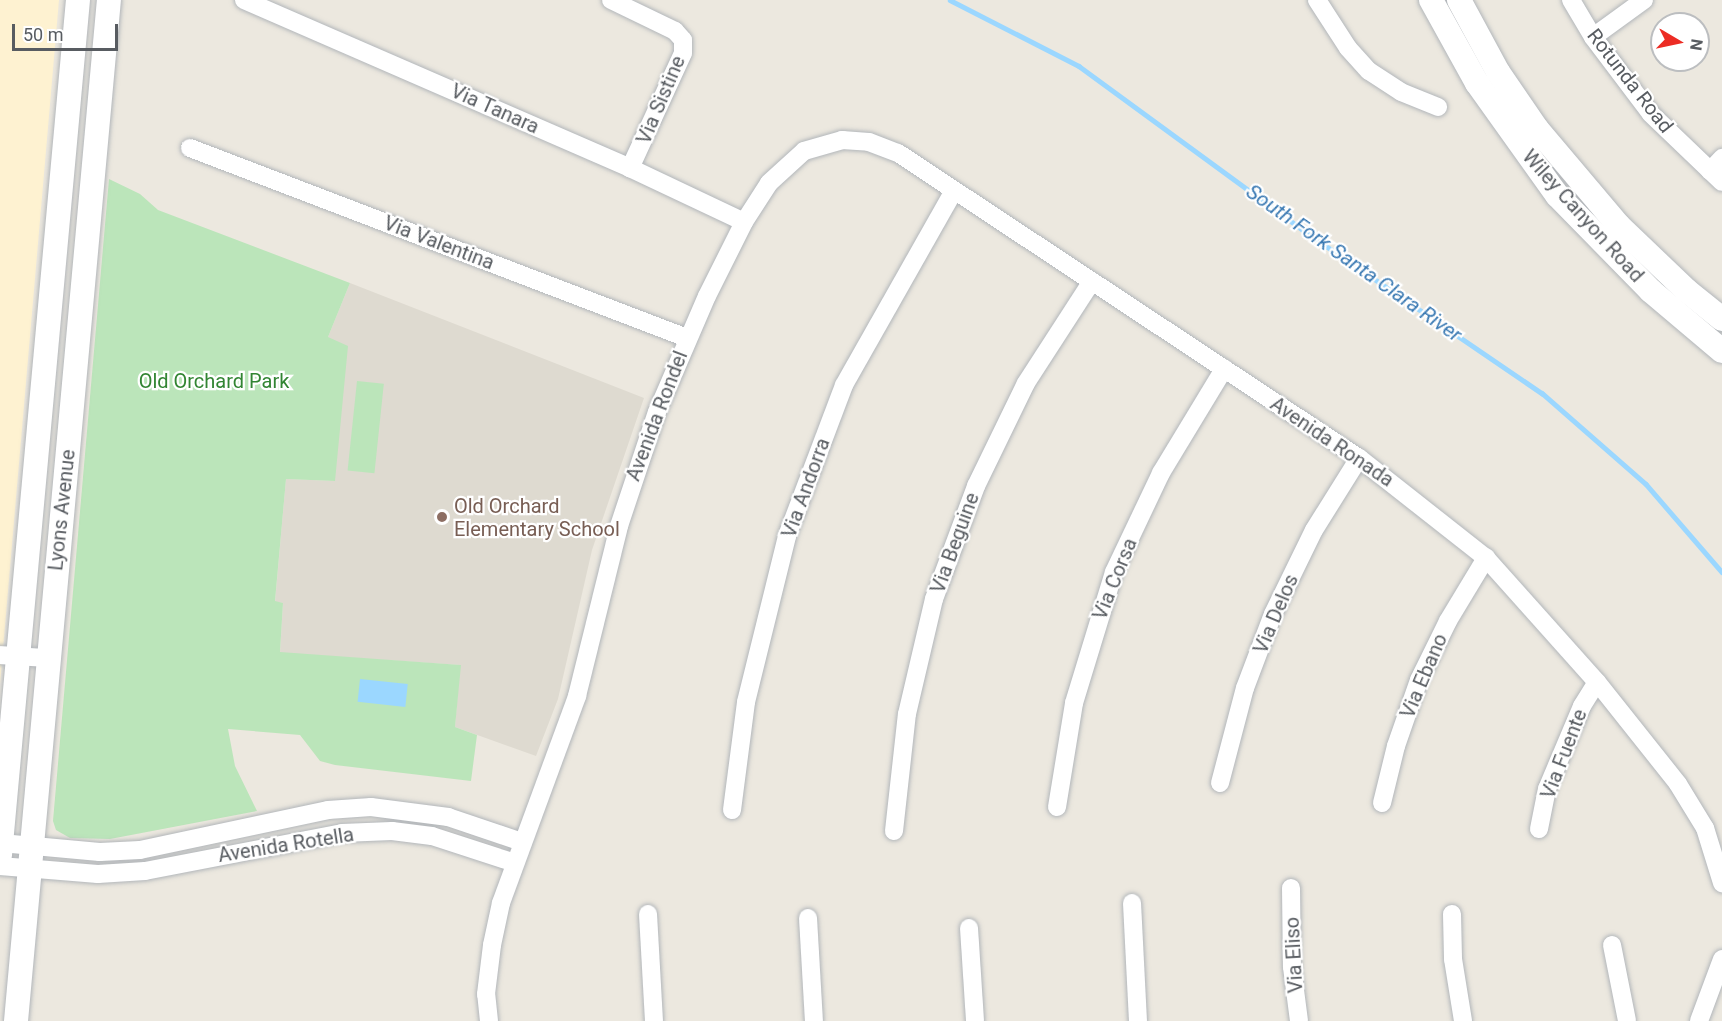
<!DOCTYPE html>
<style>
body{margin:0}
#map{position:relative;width:1722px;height:1021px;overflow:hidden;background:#ece8df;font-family:Roboto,sans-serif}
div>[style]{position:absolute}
.commercial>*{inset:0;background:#fef2d1}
.education>*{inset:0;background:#dedad0}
.green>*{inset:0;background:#bbe5ba;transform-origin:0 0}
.water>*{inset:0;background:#9bd7ff;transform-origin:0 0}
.stream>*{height:4.5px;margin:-2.25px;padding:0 2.25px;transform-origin:2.25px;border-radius:2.25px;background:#9bd7ff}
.roads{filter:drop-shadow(0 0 2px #b2b6ba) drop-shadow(0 0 2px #b2b6ba)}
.minor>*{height:18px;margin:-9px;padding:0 9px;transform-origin:9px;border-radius:9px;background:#fff}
.secondary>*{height:24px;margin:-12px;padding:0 12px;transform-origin:12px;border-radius:12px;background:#fff}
.dots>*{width:16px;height:16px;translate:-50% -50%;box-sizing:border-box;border:3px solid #fff;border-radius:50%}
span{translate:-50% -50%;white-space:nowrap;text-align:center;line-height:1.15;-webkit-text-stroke:4.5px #fff;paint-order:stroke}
.street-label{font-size:20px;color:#585c61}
.park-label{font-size:20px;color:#328533}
.education-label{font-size:20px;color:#785e54}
.left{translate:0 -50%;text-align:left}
.water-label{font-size:21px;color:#3878b2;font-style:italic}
.north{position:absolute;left:1650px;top:12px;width:60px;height:60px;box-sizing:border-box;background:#fff;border:2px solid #bcbec0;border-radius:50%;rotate:99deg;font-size:16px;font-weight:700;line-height:24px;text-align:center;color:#585c61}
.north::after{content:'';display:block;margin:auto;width:21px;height:27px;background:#ec2c24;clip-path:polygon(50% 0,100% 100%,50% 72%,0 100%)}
.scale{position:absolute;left:12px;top:24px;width:106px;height:27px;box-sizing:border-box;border:3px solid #585c61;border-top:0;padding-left:8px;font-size:18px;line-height:21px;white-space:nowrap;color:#585c61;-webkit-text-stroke:4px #fff;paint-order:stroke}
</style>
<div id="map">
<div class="commercial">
<i style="clip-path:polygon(0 0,59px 0,0 684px)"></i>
</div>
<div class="education">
<i style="clip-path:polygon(350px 283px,644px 398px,592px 550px,558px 699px,536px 756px,455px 727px,460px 665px,280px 653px,283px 603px,275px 602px,286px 479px,335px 481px,328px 337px)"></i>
</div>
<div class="green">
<i style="clip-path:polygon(109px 179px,140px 194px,158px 210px,350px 283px,328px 337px,348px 346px,335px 481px,286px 479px,275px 601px,283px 603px,280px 652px,461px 665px,455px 727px,477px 735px,471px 781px,335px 765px,320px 761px,300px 735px,228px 729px,235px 766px,257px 811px,110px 839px,70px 838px,56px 830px,53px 821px)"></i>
<i style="left:357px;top:381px;width:27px;height:90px;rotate:6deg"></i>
</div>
<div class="water">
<i style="left:360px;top:679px;width:48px;height:23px;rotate:6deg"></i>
</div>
<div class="stream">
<i style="left:950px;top:0;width:145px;rotate:27.1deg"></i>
<i style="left:1079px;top:66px;width:286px;rotate:36.2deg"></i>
<i style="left:1310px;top:235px;width:281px;rotate:34.3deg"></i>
<i style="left:1542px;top:393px;width:138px;rotate:41.2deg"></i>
<i style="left:1646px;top:484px;width:116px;rotate:49.2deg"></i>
</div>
<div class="roads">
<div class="minor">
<i style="left:244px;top:0;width:421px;rotate:23.5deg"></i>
<i style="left:630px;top:168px;width:126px;rotate:25.3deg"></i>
<i style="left:611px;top:0;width:71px;rotate:25.8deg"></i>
<i style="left:675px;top:31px;width:12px;rotate:48deg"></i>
<i style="left:683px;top:40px;width:13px;rotate:90deg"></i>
<i style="left:683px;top:53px;width:127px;rotate:114.7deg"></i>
<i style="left:1317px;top:0;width:57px;rotate:57.1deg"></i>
<i style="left:1348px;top:48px;width:31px;rotate:48deg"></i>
<i style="left:1369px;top:71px;width:38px;rotate:33deg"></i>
<i style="left:1401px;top:92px;width:40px;rotate:22deg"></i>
<i style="left:1571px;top:0;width:43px;rotate:59.3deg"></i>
<i style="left:1593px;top:37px;width:96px;rotate:53deg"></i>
<i style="left:1651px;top:114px;width:98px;rotate:43.8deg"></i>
<i style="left:1593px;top:37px;width:63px;rotate:-36deg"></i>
<i style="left:190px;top:148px;width:532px;rotate:20.92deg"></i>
<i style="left:1710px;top:171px;width:18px;rotate:-47deg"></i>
<i style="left:0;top:655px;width:47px;rotate:3.7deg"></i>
<i style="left:1220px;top:783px;width:98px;rotate:-75.3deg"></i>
<i style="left:1245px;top:688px;width:79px;rotate:-69.3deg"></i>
<i style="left:1273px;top:614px;width:93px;rotate:-64deg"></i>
<i style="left:1314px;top:530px;width:85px;rotate:-58deg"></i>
<i style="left:1382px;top:803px;width:59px;rotate:-76.2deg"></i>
<i style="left:1396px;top:746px;width:70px;rotate:-70.8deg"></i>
<i style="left:1419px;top:680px;width:66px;rotate:-63.8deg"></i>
<i style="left:1448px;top:621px;width:74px;rotate:-58.9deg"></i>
<i style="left:1057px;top:807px;width:105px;rotate:-80.7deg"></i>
<i style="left:1074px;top:703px;width:137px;rotate:-73deg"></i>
<i style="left:1114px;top:572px;width:110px;rotate:-64.6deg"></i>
<i style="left:1161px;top:473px;width:122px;rotate:-58.8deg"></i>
<i style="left:732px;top:810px;width:109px;rotate:-82.6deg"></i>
<i style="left:746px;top:702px;width:171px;rotate:-76.1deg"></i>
<i style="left:787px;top:536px;width:161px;rotate:-69.3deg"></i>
<i style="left:844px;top:385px;width:222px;rotate:-60.5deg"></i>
<i style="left:1539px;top:829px;width:41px;rotate:-78.7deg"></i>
<i style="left:1547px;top:789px;width:90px;rotate:-67.1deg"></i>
<i style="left:1582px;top:706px;width:28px;rotate:-58deg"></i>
<i style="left:894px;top:831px;width:118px;rotate:-83.7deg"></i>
<i style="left:907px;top:714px;width:118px;rotate:-76.8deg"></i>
<i style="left:934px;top:599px;width:121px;rotate:-69.6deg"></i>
<i style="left:976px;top:486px;width:114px;rotate:-64.1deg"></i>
<i style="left:1026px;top:383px;width:121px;rotate:-57.1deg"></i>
<i style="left:1px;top:843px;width:99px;rotate:5.2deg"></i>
<i style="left:100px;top:852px;width:40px;rotate:-2.9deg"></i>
<i style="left:140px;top:850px;width:192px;rotate:-12deg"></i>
<i style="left:328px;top:810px;width:43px;rotate:-4deg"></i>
<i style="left:371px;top:807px;width:78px;rotate:7.4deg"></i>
<i style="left:448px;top:817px;width:78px;rotate:18.7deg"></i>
<i style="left:0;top:866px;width:98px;rotate:4.7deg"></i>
<i style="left:98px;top:874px;width:47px;rotate:-3.7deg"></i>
<i style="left:145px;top:871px;width:201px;rotate:-10.9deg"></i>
<i style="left:342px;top:833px;width:50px;rotate:-2.3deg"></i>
<i style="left:392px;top:831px;width:40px;rotate:7.1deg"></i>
<i style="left:432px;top:836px;width:87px;rotate:18deg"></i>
<i style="left:1291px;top:888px;width:79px;rotate:89.3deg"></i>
<i style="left:1292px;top:967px;width:54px;rotate:82.6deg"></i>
<i style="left:1132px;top:903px;width:118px;rotate:87.1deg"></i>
<i style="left:648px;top:914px;width:107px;rotate:86.8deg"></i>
<i style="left:1452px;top:914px;width:45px;rotate:88.7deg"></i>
<i style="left:1453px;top:959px;width:63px;rotate:80.8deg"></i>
<i style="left:808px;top:918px;width:103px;rotate:86.7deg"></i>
<i style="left:969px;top:928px;width:93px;rotate:86.3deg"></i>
<i style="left:1612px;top:945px;width:77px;rotate:78.8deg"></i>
<i style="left:489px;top:1021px;width:27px;rotate:-96deg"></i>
<i style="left:486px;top:994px;width:49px;rotate:-83deg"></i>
<i style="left:492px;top:945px;width:43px;rotate:-77.9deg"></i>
<i style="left:501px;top:903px;width:221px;rotate:-69.8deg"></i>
<i style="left:577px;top:696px;width:175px;rotate:-76.1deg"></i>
<i style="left:619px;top:526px;width:120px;rotate:-71.6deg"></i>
<i style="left:657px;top:412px;width:126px;rotate:-66.7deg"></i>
<i style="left:707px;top:296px;width:83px;rotate:-63.4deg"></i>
<i style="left:744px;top:222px;width:46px;rotate:-57.3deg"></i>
<i style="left:769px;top:183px;width:47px;rotate:-42.4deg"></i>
<i style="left:804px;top:151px;width:40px;rotate:-16deg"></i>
<i style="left:842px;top:140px;width:27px;rotate:4deg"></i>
<i style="left:869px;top:142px;width:31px;rotate:21deg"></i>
<i style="left:898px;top:153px;width:553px;rotate:33.49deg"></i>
<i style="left:1359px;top:458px;width:162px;rotate:38.2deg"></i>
<i style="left:1486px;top:558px;width:166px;rotate:48.2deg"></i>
<i style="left:1597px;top:682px;width:130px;rotate:51.5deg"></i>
<i style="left:1678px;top:784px;width:52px;rotate:58.5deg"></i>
<i style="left:1705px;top:828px;width:58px;rotate:72.8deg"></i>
<i style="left:1699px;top:1021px;width:66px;rotate:-69.6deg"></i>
</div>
<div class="secondary">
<i style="left:1431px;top:0;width:95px;rotate:61deg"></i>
<i style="left:1477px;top:83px;width:138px;rotate:54.5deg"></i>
<i style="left:1557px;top:195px;width:134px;rotate:45.6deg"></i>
<i style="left:1651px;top:291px;width:93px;rotate:40.2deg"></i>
<i style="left:1459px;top:0;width:82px;rotate:61.6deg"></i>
<i style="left:1498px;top:72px;width:69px;rotate:55.6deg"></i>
<i style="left:1537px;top:129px;width:127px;rotate:49.8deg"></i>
<i style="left:1619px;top:226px;width:93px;rotate:43.7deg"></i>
<i style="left:1686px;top:290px;width:46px;rotate:38.9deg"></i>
<i style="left:0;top:855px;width:859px;rotate:-84.79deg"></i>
<i style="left:16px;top:1021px;width:1025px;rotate:-84.8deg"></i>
</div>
</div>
<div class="dots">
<i style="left:442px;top:517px;background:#8d6e63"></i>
</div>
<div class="street-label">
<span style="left:1630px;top:81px;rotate:52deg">Rotunda Road</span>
<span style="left:661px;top:100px;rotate:-67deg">Via Sistine</span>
<span style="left:495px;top:109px;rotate:24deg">Via Tanara</span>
<span style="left:1583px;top:216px;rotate:48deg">Wiley Canyon Road</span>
<span style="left:439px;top:243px;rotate:21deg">Via Valentina</span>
<span style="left:657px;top:416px;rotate:-69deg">Avenida Rondel</span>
<span style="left:1332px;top:442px;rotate:34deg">Avenida Ronada</span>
<span style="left:806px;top:488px;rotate:-70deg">Via Andorra</span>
<span style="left:62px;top:510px;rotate:-84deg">Lyons Avenue</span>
<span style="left:955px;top:543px;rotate:-70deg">Via Beguine</span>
<span style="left:1115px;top:579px;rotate:-68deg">Via Corsa</span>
<span style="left:1276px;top:614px;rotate:-67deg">Via Delos</span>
<span style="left:1424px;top:676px;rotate:-67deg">Via Ebano</span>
<span style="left:1564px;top:754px;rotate:-69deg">Via Fuente</span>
<span style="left:286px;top:845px;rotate:-9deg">Avenida Rotella</span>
<span style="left:1294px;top:955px;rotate:-93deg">Via Eliso</span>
</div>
<div class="park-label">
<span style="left:214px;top:381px">Old Orchard Park</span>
</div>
<div class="education-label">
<span class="left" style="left:454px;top:518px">Old Orchard<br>Elementary School</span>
</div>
<div class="water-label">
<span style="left:1354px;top:263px;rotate:35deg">South Fork Santa Clara River</span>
</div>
<div class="north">N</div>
<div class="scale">50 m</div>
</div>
